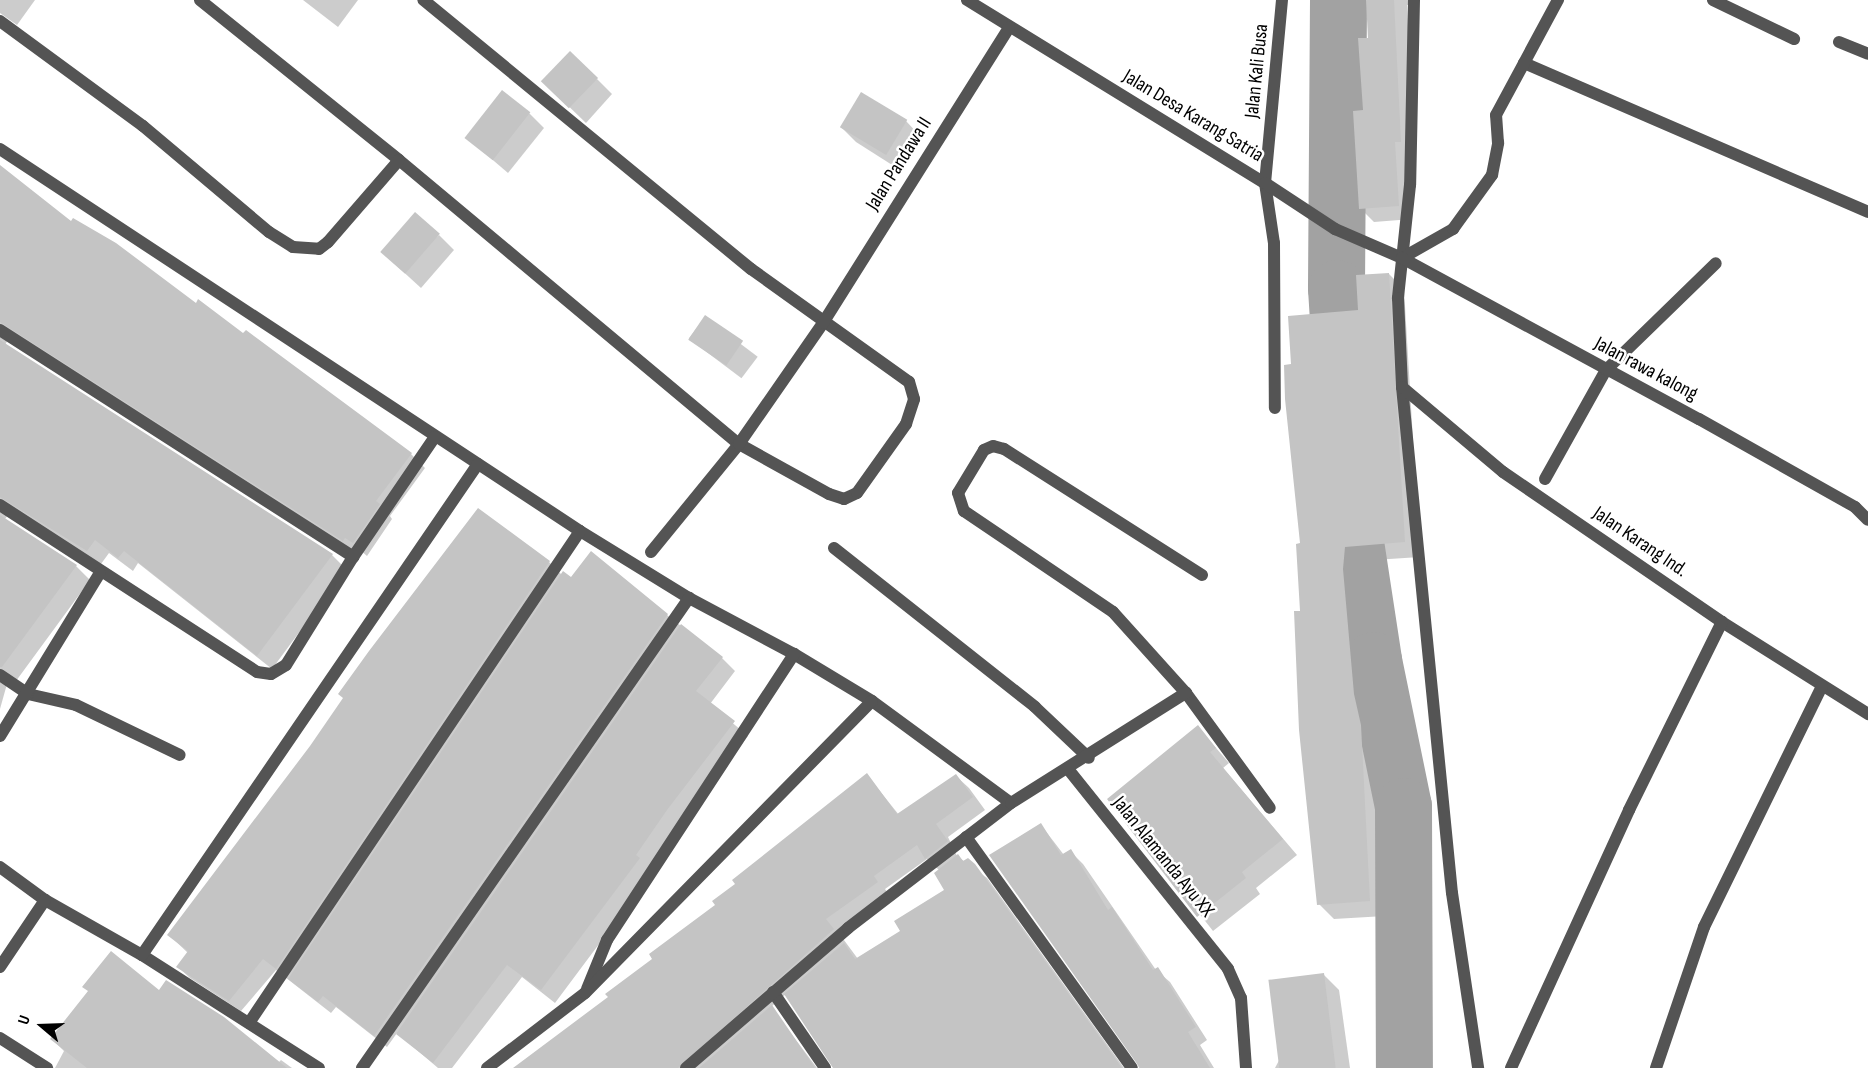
<!DOCTYPE html>
<style>
body{margin:0}
#map{position:relative;width:1868px;height:1068px;overflow:hidden;background:#fff;font-family:"Sofia Sans Condensed",sans-serif}
div>[style]{position:absolute}
.shadow>*{inset:0;background:#0003;transform-origin:0 0}
.river>*{height:57px;margin:-28.5px;padding:0 28.5px;transform-origin:28.5px;border-radius:28.5px;background:#a2a2a2}
.building>*{inset:0;background:#c4c4c4;transform-origin:0 0}
.service>*{height:12px;margin:-6px;padding:0 6px;transform-origin:6px;border-radius:6px;background:#545454}
.minor>*{height:12px;margin:-6px;padding:0 6px;transform-origin:6px;border-radius:6px;background:#545454}
.tertiary>*{height:12px;margin:-6px;padding:0 6px;transform-origin:6px;border-radius:6px;background:#545454}
span{translate:-50% -50%;white-space:nowrap;text-align:center;line-height:1.15;-webkit-text-stroke:5px #fff;paint-order:stroke}
.street-label{font-size:20px;color:#000}
.north{position:absolute;left:12px;top:996px;width:60px;height:60px;-webkit-text-stroke:4px #fff;paint-order:stroke;rotate:289deg;font-size:16px;font-weight:700;line-height:24px;text-align:center;color:#000}
.north::after{content:'';display:block;margin:auto;width:21px;height:27px;background:#000;clip-path:polygon(50% 0,100% 100%,50% 72%,0 100%)}
</style>
<div id="map">
<div class="shadow">
<i style="clip-path:polygon(0 0,35px 0,17px 25px,0 13px)"></i>
<i style="clip-path:polygon(303px 0,358px 0,338px 27px)"></i>
<i style="clip-path:polygon(1368px 0,1418px 0,1418px 4px,1407px 5px,1414px 154px,1412px 219px,1374px 222px,1361px 209px,1370px 39px)"></i>
<i style="clip-path:polygon(597px 79px,612px 94px,586px 123px,559px 97px)"></i>
<i style="clip-path:polygon(529px 113px,544px 128px,508px 173px,467px 138px)"></i>
<i style="clip-path:polygon(906px 121px,921px 137px,900px 170px,856px 142px,841px 127px)"></i>
<i style="clip-path:polygon(0 167px,42px 202px,196px 305px,411px 454px,425px 468px,390px 516px,392px 519px,367px 556px,360px 550px,358px 554px,10px 336px,5px 345px,332px 555px,346px 569px,272px 669px,138px 563px,133px 571px,109px 553px,101px 564px,11px 511px,5px 519px,76px 566px,90px 580px,16px 681px,7px 684px,0 709px)"></i>
<i style="clip-path:polygon(439px 235px,454px 250px,421px 288px,398px 267px)"></i>
<i style="clip-path:polygon(1389px 274px,1404px 289px,1420px 557px,1359px 561px,1368px 711px,1375px 741px,1385px 916px,1334px 919px,1319px 904px,1293px 366px,1360px 311px)"></i>
<i style="left:705px;top:317px;width:66px;height:27px;rotate:37deg"></i>
<i style="clip-path:polygon(549px 562px,562px 575px,667px 615px,722px 658px,735px 671px,710px 704px,748px 736px,680px 824px,652px 873px,555px 1003px,522px 977px,452px 1068px,438px 1068px,397px 1033px,387px 1047px,336px 1007px,331px 1013px,276px 970px,241px 1011px,190px 978px,178px 967px,188px 953px,169px 935px)"></i>
<i style="clip-path:polygon(1198px 727px,1229px 763px,1223px 768px,1297px 855px,1256px 888px,1260px 894px,1213px 931px,1110px 800px)"></i>
<i style="clip-path:polygon(evenodd,867px 775px,899px 815px,956px 776px,969px 788px,985px 810px,948px 837px,957px 856px,987px 878px,1124px 1068px,833px 1068px,833px 1063px,786px 994px,771px 1007px,817px 1068px,514px 1068px,610px 998px,867px 775px,927px 859px,939px 870px,946px 890px,902px 932px,858px 959px,838px 932px,889px 895px,885px 889px,927px 859px)"></i>
<i style="clip-path:polygon(1041px 825px,1064px 855px,1070px 851px,1083px 864px,1156px 970px,1170px 982px,1207px 1040px,1200px 1045px,1214px 1068px,1139px 1068px)"></i>
<i style="clip-path:polygon(1324px 975px,1339px 990px,1350px 1068px,1275px 1068px)"></i>
<i style="clip-path:polygon(159px 992px,278px 1063px,281px 1060px,292px 1068px,55px 1068px,64px 1051px,52px 1039px)"></i>
</div>
<div class="river">
<i style="left:1338px;top:0;width:288px;rotate:90.4deg"></i>
<i style="left:1336px;top:288px;width:221px;rotate:86.4deg"></i>
<i style="left:1350px;top:509px;width:153px;rotate:81.3deg"></i>
<i style="left:1373px;top:660px;width:149px;rotate:78.4deg"></i>
<i style="left:1403px;top:806px;width:262px;rotate:89.8deg"></i>
</div>
<div class="building">
<i style="clip-path:polygon(1366px 0,1394px 0,1401px 142px,1395px 142px,1399px 206px,1359px 209px,1353px 111px,1363px 110px,1358px 38px,1368px 38px)"></i>
<i style="left:570px;top:51px;width:39px;height:42px;rotate:44deg"></i>
<i style="left:502px;top:90px;width:36px;height:61px;rotate:38deg"></i>
<i style="left:861px;top:92px;width:54px;height:41px;rotate:31deg"></i>
<i style="clip-path:polygon(0 165px,71px 221px,73px 218px,116px 243px,196px 303px,198px 299px,243px 333px,246px 330px,412px 453px,376px 501px,380px 504px,353px 543px,345px 538px,343px 541px,0 322px)"></i>
<i style="left:415px;top:212px;width:33px;height:53px;rotate:41deg"></i>
<i style="clip-path:polygon(1389px 273px,1405px 542px,1345px 547px,1343px 569px,1354px 694px,1361px 725px,1370px 901px,1317px 905px,1299px 730px,1294px 611px,1300px 611px,1296px 544px,1300px 543px,1285px 399px,1284px 365px,1291px 364px,1288px 316px,1358px 310px,1356px 275px)"></i>
<i style="left:705px;top:315px;width:46px;height:30px;rotate:34deg"></i>
<i style="clip-path:polygon(0 340px,333px 554px,257px 656px,124px 551px,118px 558px,95px 540px,87px 551px,0 497px)"></i>
<i style="clip-path:polygon(478px 508px,550px 561px,276px 969px,263px 959px,229px 1001px,176px 967px,188px 951px,167px 935px,310px 746px,343px 698px,338px 694px,369px 651px)"></i>
<i style="clip-path:polygon(0 515px,77px 565px,2px 667px,0 667px)"></i>
<i style="clip-path:polygon(591px 551px,668px 614px,374px 1036px,323px 996px,318px 1002px,288px 979px,563px 571px,571px 577px)"></i>
<i style="clip-path:polygon(681px 624px,723px 657px,696px 691px,735px 721px,667px 810px,636px 855px,640px 858px,541px 990px,507px 965px,433px 1063px,396px 1034px)"></i>
<i style="clip-path:polygon(1198px 725px,1216px 748px,1210px 752px,1283px 839px,1242px 872px,1246px 878px,1197px 917px,1107px 799px)"></i>
<i style="clip-path:polygon(867px 773px,897px 814px,956px 774px,973px 797px,936px 824px,948px 841px,925px 859px,917px 845px,874px 876px,878px 882px,826px 919px,834px 929px,678px 1068px,513px 1068px,608px 997px,605px 994px,652px 959px,649px 954px,715px 905px,712px 901px,735px 884px,732px 880px)"></i>
<i style="clip-path:polygon(1041px 823px,1061px 855px,1071px 849px,1108px 910px,1112px 907px,1153px 970px,1158px 967px,1196px 1027px,1188px 1032px,1210px 1068px,1140px 1068px,989px 855px)"></i>
<i style="clip-path:polygon(958px 854px,963px 861px,968px 858px,975px 864px,1122px 1068px,833px 1068px,784px 994px,844px 943px,855px 959px,900px 931px,894px 921px,944px 890px,934px 873px)"></i>
<i style="clip-path:polygon(111px 951px,159px 990px,166px 980px,224px 1017px,287px 1068px,87px 1068px,50px 1039px,88px 991px,82px 987px)"></i>
<i style="left:1324px;top:973px;width:96px;height:56px;rotate:83deg"></i>
<i style="clip-path:polygon(772px 1005px,815px 1068px,699px 1068px)"></i>
</div>
<div class="service">
<i style="left:1545px;top:479px;width:125px;rotate:-60.8deg"></i>
<i style="left:28px;top:694px;width:49px;rotate:12.9deg"></i>
<i style="left:76px;top:705px;width:115px;rotate:25.7deg"></i>
</div>
<div class="minor">
<i style="left:200px;top:0;width:255px;rotate:38.8deg"></i>
<i style="left:399px;top:160px;width:443px;rotate:39.9deg"></i>
<i style="left:739px;top:444px;width:103px;rotate:29.1deg"></i>
<i style="left:829px;top:494px;width:16px;rotate:18deg"></i>
<i style="left:844px;top:499px;width:14px;rotate:-25deg"></i>
<i style="left:857px;top:493px;width:85px;rotate:-54.6deg"></i>
<i style="left:906px;top:424px;width:26px;rotate:-72deg"></i>
<i style="left:914px;top:399px;width:18px;rotate:-106deg"></i>
<i style="left:909px;top:382px;width:194px;rotate:-144.4deg"></i>
<i style="left:751px;top:269px;width:424px;rotate:-140.6deg"></i>
<i style="left:967px;top:0;width:350px;rotate:31.6deg"></i>
<i style="left:1265px;top:183px;width:61px;rotate:81.5deg"></i>
<i style="left:1274px;top:243px;width:165px;rotate:89.7deg"></i>
<i style="left:1414px;top:0;width:185px;rotate:91.2deg"></i>
<i style="left:1410px;top:185px;width:114px;rotate:96.1deg"></i>
<i style="left:1398px;top:298px;width:89px;rotate:87.4deg"></i>
<i style="left:1402px;top:387px;width:508px;rotate:84.36deg"></i>
<i style="left:1452px;top:893px;width:177px;rotate:81.5deg"></i>
<i style="left:1713px;top:0;width:90px;rotate:25.7deg"></i>
<i style="left:0;top:21px;width:177px;rotate:36.3deg"></i>
<i style="left:143px;top:126px;width:165px;rotate:40.1deg"></i>
<i style="left:269px;top:232px;width:28px;rotate:32deg"></i>
<i style="left:293px;top:247px;width:26px;rotate:4deg"></i>
<i style="left:319px;top:249px;width:11px;rotate:-38deg"></i>
<i style="left:328px;top:242px;width:108px;rotate:-49.1deg"></i>
<i style="left:1839px;top:42px;width:31px;rotate:22deg"></i>
<i style="left:1524px;top:63px;width:375px;rotate:23.4deg"></i>
<i style="left:0;top:149px;width:694px;rotate:33.37deg"></i>
<i style="left:580px;top:531px;width:128px;rotate:31.6deg"></i>
<i style="left:689px;top:598px;width:119px;rotate:28.1deg"></i>
<i style="left:794px;top:654px;width:91px;rotate:31.1deg"></i>
<i style="left:872px;top:701px;width:172px;rotate:36.3deg"></i>
<i style="left:1402px;top:258px;width:59px;rotate:-29.6deg"></i>
<i style="left:1453px;top:229px;width:67px;rotate:-54.2deg"></i>
<i style="left:1492px;top:175px;width:33px;rotate:-79deg"></i>
<i style="left:1498px;top:143px;width:28px;rotate:-94deg"></i>
<i style="left:1496px;top:115px;width:131px;rotate:-61.7deg"></i>
<i style="left:0;top:330px;width:420px;rotate:32.7deg"></i>
<i style="left:1606px;top:370px;width:153px;rotate:-44.2deg"></i>
<i style="left:1402px;top:387px;width:132px;rotate:40.1deg"></i>
<i style="left:1503px;top:472px;width:265px;rotate:34.4deg"></i>
<i style="left:1722px;top:622px;width:173px;rotate:32.2deg"></i>
<i style="left:0;top:505px;width:306px;rotate:33deg"></i>
<i style="left:257px;top:672px;width:14px;rotate:8deg"></i>
<i style="left:271px;top:674px;width:17px;rotate:-31deg"></i>
<i style="left:286px;top:665px;width:127px;rotate:-58.2deg"></i>
<i style="left:353px;top:557px;width:145px;rotate:-55.7deg"></i>
<i style="left:834px;top:548px;width:256px;rotate:38.3deg"></i>
<i style="left:1035px;top:707px;width:74px;rotate:43.4deg"></i>
<i style="left:651px;top:552px;width:139px;rotate:-50.8deg"></i>
<i style="left:739px;top:444px;width:147px;rotate:-55.2deg"></i>
<i style="left:823px;top:323px;width:349px;rotate:-57.8deg"></i>
<i style="left:1202px;top:575px;width:235px;rotate:-147.5deg"></i>
<i style="left:1004px;top:449px;width:11px;rotate:-165deg"></i>
<i style="left:993px;top:446px;width:10px;rotate:156deg"></i>
<i style="left:984px;top:450px;width:50px;rotate:121.2deg"></i>
<i style="left:958px;top:493px;width:19px;rotate:72deg"></i>
<i style="left:964px;top:511px;width:180px;rotate:34.1deg"></i>
<i style="left:1113px;top:612px;width:109px;rotate:48deg"></i>
<i style="left:1186px;top:693px;width:142px;rotate:53.9deg"></i>
<i style="left:0;top:675px;width:34px;rotate:34deg"></i>
<i style="left:0;top:736px;width:191px;rotate:-58.5deg"></i>
<i style="left:1068px;top:769px;width:256px;rotate:51.3deg"></i>
<i style="left:1228px;top:969px;width:32px;rotate:66deg"></i>
<i style="left:1241px;top:998px;width:70px;rotate:85.9deg"></i>
<i style="left:966px;top:837px;width:284px;rotate:54.3deg"></i>
<i style="left:0;top:867px;width:56px;rotate:36.3deg"></i>
<i style="left:45px;top:900px;width:112px;rotate:29.6deg"></i>
<i style="left:142px;top:955px;width:210px;rotate:32.6deg"></i>
<i style="left:142px;top:955px;width:595px;rotate:-55.62deg"></i>
<i style="left:0;top:967px;width:81px;rotate:-56.1deg"></i>
<i style="left:587px;top:989px;width:53px;rotate:-67.8deg"></i>
<i style="left:607px;top:940px;width:342px;rotate:-56.8deg"></i>
<i style="left:773px;top:992px;width:92px;rotate:55.6deg"></i>
<i style="left:249px;top:1023px;width:593px;rotate:-56.07deg"></i>
<i style="left:0;top:1038px;width:56px;rotate:32.6deg"></i>
<i style="left:362px;top:1068px;width:573px;rotate:-55.17deg"></i>
<i style="left:487px;top:1068px;width:123px;rotate:-37.4deg"></i>
<i style="left:585px;top:993px;width:409px;rotate:-45.5deg"></i>
<i style="left:686px;top:1068px;width:214px;rotate:-40.8deg"></i>
<i style="left:848px;top:928px;width:205px;rotate:-37.5deg"></i>
<i style="left:1011px;top:803px;width:207px;rotate:-32.2deg"></i>
<i style="left:1511px;top:1068px;width:284px;rotate:-65.4deg"></i>
<i style="left:1629px;top:810px;width:210px;rotate:-63.7deg"></i>
<i style="left:1656px;top:1068px;width:149px;rotate:-71.2deg"></i>
<i style="left:1704px;top:927px;width:268px;rotate:-63.9deg"></i>
</div>
<div class="tertiary">
<i style="left:1282px;top:0;width:184px;rotate:95.3deg"></i>
<i style="left:1265px;top:183px;width:84px;rotate:33.3deg"></i>
<i style="left:1335px;top:229px;width:73px;rotate:23.4deg"></i>
<i style="left:1402px;top:258px;width:338px;rotate:28.5deg"></i>
<i style="left:1699px;top:419px;width:179px;rotate:29.4deg"></i>
<i style="left:1855px;top:507px;width:18px;rotate:45deg"></i>
</div>
<div class="street-label">
<span style="left:1257px;top:71px;rotate:-84deg">Jalan Kali Busa</span>
<span style="left:1193px;top:116px;rotate:31deg">Jalan Desa Karang Satria</span>
<span style="left:899px;top:164px;rotate:-58deg">Jalan Pandawa II</span>
<span style="left:1646px;top:369px;rotate:28deg">Jalan rawa kalong</span>
<span style="left:1640px;top:542px;rotate:34deg">Jalan Karang Ind.</span>
<span style="left:1163px;top:857px;rotate:51deg">Jalan Alamanda Ayu XX</span>
</div>
<div class="north">U</div>
</div>
